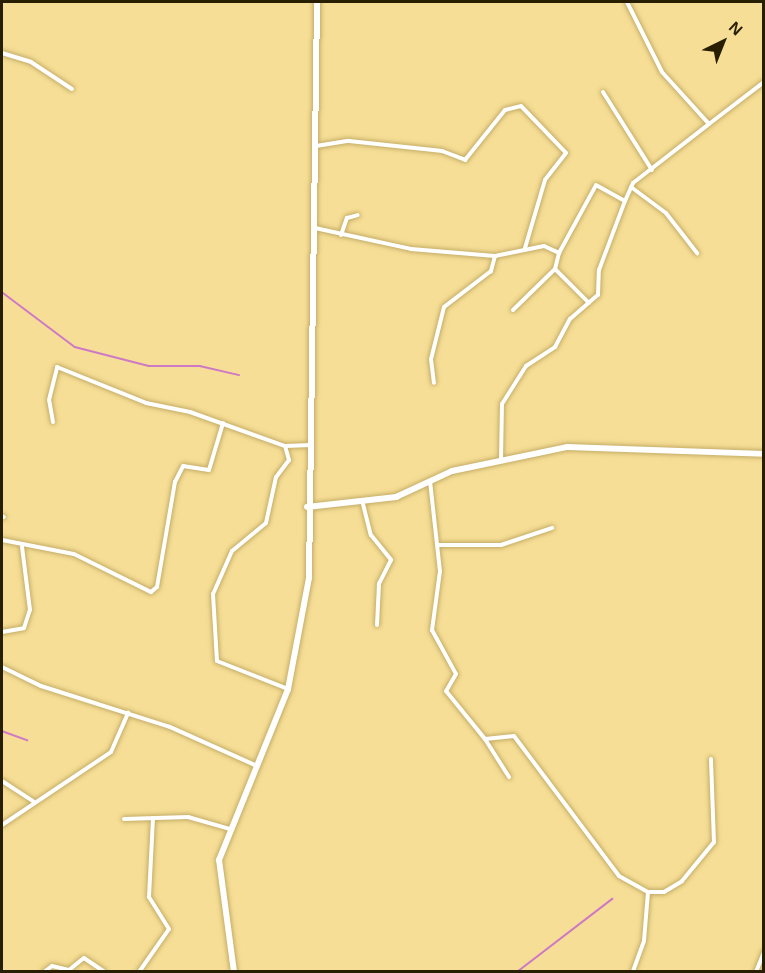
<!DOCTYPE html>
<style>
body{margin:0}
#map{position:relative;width:765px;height:973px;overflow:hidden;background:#f6de96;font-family:Arial,sans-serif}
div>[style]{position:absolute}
.stream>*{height:1.5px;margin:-0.75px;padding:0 0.75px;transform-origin:0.75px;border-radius:0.75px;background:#ce79c5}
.roads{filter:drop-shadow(0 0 2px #c5ad67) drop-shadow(0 0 2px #c5ad67)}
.street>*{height:4px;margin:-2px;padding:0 2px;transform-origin:2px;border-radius:2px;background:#fff}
.secondary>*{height:6px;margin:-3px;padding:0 3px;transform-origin:3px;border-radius:3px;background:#fff}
span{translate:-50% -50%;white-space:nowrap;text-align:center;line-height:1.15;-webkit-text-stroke:5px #f6de96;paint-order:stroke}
.frame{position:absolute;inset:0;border:3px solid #281f02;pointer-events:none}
.north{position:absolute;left:693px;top:12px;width:60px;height:60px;-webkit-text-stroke:4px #f6de96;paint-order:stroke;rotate:43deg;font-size:16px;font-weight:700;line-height:24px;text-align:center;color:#281f02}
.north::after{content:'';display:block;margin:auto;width:21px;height:27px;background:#281f02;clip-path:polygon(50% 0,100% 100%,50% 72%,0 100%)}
</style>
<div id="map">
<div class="stream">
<i style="left:2px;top:292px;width:91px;rotate:37deg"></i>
<i style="left:75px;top:347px;width:76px;rotate:14.4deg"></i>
<i style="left:149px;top:366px;width:51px"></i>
<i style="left:200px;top:366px;width:40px;rotate:13deg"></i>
<i style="left:2px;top:731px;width:27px;rotate:20deg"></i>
<i style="left:517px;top:972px;width:120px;rotate:-37.5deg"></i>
</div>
<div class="roads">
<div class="street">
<i style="left:627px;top:2px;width:78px;rotate:63.4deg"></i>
<i style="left:662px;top:72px;width:70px;rotate:47.9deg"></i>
<i style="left:709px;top:124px;width:69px;rotate:-37.4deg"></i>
<i style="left:2px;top:53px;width:30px;rotate:17deg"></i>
<i style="left:31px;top:62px;width:49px;rotate:33.4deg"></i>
<i style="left:603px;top:92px;width:92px;rotate:57.9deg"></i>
<i style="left:316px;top:146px;width:33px;rotate:-9deg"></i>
<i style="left:349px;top:141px;width:94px;rotate:6.1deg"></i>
<i style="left:442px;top:151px;width:25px;rotate:21deg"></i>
<i style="left:465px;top:160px;width:64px;rotate:-51.3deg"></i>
<i style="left:505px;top:110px;width:16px;rotate:-14deg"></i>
<i style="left:521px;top:106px;width:65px;rotate:46.2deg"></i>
<i style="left:566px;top:153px;width:34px;rotate:128deg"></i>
<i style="left:545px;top:180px;width:71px;rotate:106.4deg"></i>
<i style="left:631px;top:187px;width:44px;rotate:36.6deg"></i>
<i style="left:666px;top:213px;width:51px;rotate:52.2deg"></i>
<i style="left:315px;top:228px;width:98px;rotate:12.3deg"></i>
<i style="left:411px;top:249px;width:84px;rotate:4.8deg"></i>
<i style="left:495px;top:256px;width:16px;rotate:105deg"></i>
<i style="left:491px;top:271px;width:59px;rotate:142.5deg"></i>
<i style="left:444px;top:307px;width:54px;rotate:104deg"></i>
<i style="left:431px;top:359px;width:24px;rotate:83deg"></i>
<i style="left:341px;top:235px;width:18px;rotate:-71deg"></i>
<i style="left:347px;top:218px;width:11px;rotate:-15deg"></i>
<i style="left:495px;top:256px;width:50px;rotate:-11.5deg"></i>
<i style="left:544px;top:246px;width:17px;rotate:25deg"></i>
<i style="left:559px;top:253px;width:77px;rotate:-61.4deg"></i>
<i style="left:596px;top:185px;width:33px;rotate:29deg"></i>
<i style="left:625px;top:201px;width:20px;rotate:-66deg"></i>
<i style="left:633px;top:183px;width:96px;rotate:-37.8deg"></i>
<i style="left:555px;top:269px;width:16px;rotate:-76deg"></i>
<i style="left:513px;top:310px;width:59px;rotate:-44.3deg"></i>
<i style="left:555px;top:269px;width:48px;rotate:45deg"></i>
<i style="left:53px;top:422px;width:22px;rotate:-100deg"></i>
<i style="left:49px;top:400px;width:34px;rotate:-76deg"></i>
<i style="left:57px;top:367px;width:96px;rotate:22deg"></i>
<i style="left:146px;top:403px;width:45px;rotate:11.6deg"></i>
<i style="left:190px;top:412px;width:101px;rotate:19.7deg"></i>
<i style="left:285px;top:446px;width:26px;rotate:-2deg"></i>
<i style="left:285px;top:446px;width:15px;rotate:74deg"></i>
<i style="left:289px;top:460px;width:21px;rotate:127deg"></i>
<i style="left:276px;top:477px;width:47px;rotate:102.3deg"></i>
<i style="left:266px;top:523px;width:44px;rotate:140.5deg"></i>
<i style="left:232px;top:551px;width:47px;rotate:113.8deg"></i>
<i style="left:213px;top:594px;width:67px;rotate:86.6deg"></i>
<i style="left:217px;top:661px;width:76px;rotate:21.5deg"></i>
<i style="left:501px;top:460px;width:56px;rotate:-89deg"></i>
<i style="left:502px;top:404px;width:45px;rotate:-57.7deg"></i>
<i style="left:526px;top:366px;width:35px;rotate:-33deg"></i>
<i style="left:555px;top:347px;width:32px;rotate:-62deg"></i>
<i style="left:570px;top:319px;width:37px;rotate:-41deg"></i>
<i style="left:598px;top:295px;width:25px;rotate:-88deg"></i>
<i style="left:599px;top:270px;width:74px;rotate:-69.4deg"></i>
<i style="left:430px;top:481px;width:91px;rotate:83.7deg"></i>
<i style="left:440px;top:571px;width:60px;rotate:97.7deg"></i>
<i style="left:432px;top:630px;width:50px;rotate:61.4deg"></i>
<i style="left:456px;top:674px;width:20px;rotate:120deg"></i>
<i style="left:446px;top:691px;width:62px;rotate:50.9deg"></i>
<i style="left:485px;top:739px;width:29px;rotate:-6deg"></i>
<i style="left:514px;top:736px;width:175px;rotate:53.1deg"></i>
<i style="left:619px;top:876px;width:33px;rotate:29deg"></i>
<i style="left:648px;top:892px;width:49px;rotate:94.7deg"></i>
<i style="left:644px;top:941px;width:33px;rotate:110deg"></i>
<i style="left:363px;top:504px;width:32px;rotate:76deg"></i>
<i style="left:371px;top:535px;width:32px;rotate:51deg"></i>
<i style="left:391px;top:560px;width:27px;rotate:117deg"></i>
<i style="left:379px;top:584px;width:41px;rotate:92.8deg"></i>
<i style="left:2px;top:516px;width:2px;rotate:27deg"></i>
<i style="left:2px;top:540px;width:73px;rotate:11deg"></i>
<i style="left:74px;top:554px;width:86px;rotate:26.3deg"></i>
<i style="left:151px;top:592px;width:8px;rotate:-40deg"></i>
<i style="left:157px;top:587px;width:107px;rotate:-80.3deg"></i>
<i style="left:175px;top:482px;width:18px;rotate:-63deg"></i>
<i style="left:183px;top:466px;width:26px;rotate:9deg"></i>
<i style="left:209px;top:470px;width:49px;rotate:-73.4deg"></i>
<i style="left:438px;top:545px;width:63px"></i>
<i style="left:501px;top:545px;width:54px;rotate:-18.4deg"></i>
<i style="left:2px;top:632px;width:22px;rotate:-10deg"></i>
<i style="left:24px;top:628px;width:19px;rotate:-72deg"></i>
<i style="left:30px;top:610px;width:64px;rotate:-97.2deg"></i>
<i style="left:2px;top:667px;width:43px;rotate:26deg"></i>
<i style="left:41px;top:686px;width:135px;rotate:17.6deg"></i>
<i style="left:170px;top:727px;width:95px;rotate:24.1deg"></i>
<i style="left:485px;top:739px;width:45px;rotate:57.7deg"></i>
<i style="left:2px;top:781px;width:37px;rotate:33deg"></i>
<i style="left:124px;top:819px;width:64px;rotate:-1.8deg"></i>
<i style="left:188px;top:817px;width:44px;rotate:15.9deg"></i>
<i style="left:2px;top:825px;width:131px;rotate:-33.8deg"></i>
<i style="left:111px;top:752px;width:43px;rotate:-66.4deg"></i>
<i style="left:648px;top:892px;width:16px"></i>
<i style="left:664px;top:892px;width:21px;rotate:-31deg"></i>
<i style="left:682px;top:881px;width:50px;rotate:-50.6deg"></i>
<i style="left:714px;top:842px;width:83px;rotate:-92.1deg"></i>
<i style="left:44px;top:972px;width:10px;rotate:-37deg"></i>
<i style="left:52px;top:966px;width:17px;rotate:13deg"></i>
<i style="left:69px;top:970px;width:19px;rotate:-39deg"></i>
<i style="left:84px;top:958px;width:25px;rotate:34deg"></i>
<i style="left:139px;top:972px;width:52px;rotate:-55.1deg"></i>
<i style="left:169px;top:929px;width:38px;rotate:-122deg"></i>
<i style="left:149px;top:897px;width:79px;rotate:-87.1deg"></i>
<i style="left:756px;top:972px;width:22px;rotate:-68deg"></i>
</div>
<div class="secondary">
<i style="left:307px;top:507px;width:90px;rotate:-6.4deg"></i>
<i style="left:396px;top:497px;width:62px;rotate:-24.9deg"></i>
<i style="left:452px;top:471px;width:117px;rotate:-11.8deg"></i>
<i style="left:567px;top:447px;width:197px;rotate:2deg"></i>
<i style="left:234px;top:972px;width:113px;rotate:-97.6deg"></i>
<i style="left:219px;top:860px;width:184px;rotate:-68deg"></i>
<i style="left:288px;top:689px;width:113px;rotate:-79.3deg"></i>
<i style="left:309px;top:578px;width:576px;rotate:-89.2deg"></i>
</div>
</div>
<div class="frame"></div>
<div class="north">N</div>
</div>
